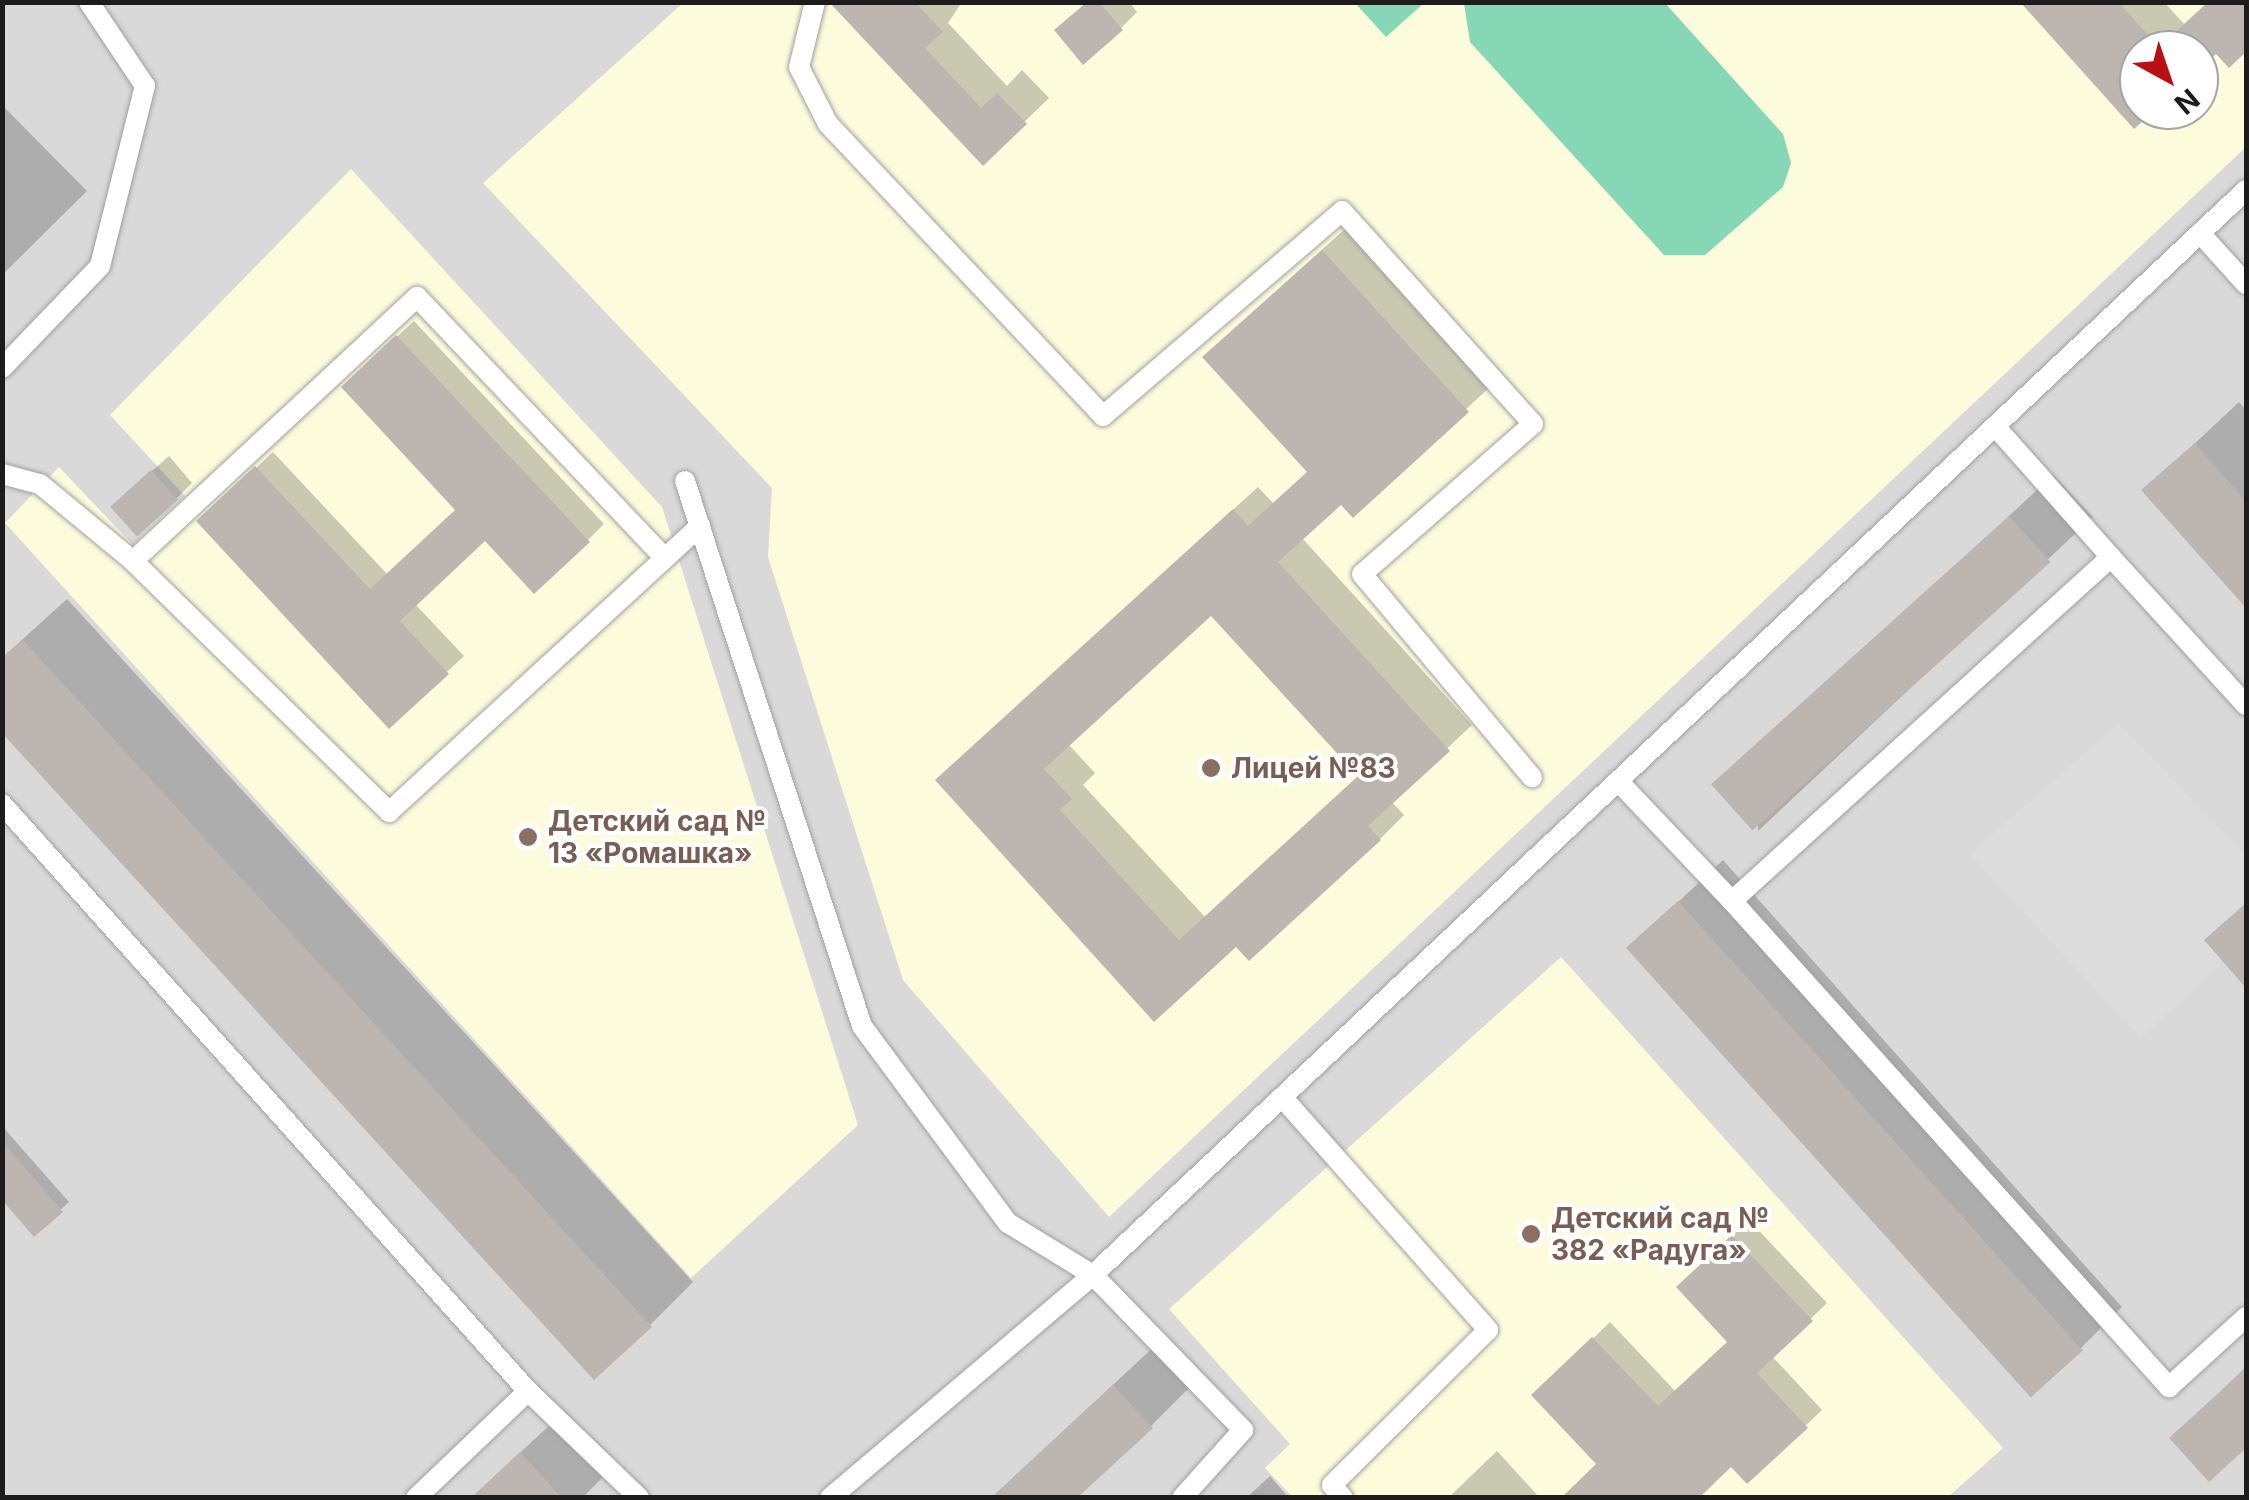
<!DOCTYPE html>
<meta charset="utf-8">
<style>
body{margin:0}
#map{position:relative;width:2249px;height:1500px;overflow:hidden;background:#ede9e3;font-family:Inter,sans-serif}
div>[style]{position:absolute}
.residential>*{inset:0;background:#dad9d9}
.education>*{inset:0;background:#fcfbdc}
.pitch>*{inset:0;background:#86d7b5}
.parking>*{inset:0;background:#dcdcdc}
.shadow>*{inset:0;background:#0003}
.building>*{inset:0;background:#bdb5b0;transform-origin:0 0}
.roads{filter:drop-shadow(0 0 2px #a0a0a0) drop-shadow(0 0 2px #a0a0a0)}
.lane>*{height:20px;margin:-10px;padding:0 10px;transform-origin:10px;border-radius:10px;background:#fff}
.dots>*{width:28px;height:28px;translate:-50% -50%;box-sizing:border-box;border:5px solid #fff;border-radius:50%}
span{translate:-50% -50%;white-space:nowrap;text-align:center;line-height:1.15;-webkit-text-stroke:8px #fff;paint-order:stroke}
.education-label{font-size:28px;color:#785e54;font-weight:700}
.left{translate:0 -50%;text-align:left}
.frame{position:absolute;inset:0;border:5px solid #1c1c1c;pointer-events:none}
.north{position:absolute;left:2119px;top:30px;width:100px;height:100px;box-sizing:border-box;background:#fff;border:2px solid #a4a4a4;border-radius:50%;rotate:140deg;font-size:28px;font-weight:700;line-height:40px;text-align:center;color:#1c1c1c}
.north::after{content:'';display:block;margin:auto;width:35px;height:45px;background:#ba0f13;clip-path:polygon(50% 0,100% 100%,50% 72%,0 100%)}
</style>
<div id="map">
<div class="residential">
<i style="clip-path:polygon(evenodd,3px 3px,2246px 3px,2246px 1497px,3px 1497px,3px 3px,2139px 50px,2199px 50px,2199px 110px,2139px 110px,2139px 50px)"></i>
</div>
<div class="education">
<i style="clip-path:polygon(evenodd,683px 3px,2246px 3px,2246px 147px,1109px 1217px,903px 980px,768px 557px,772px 488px,483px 183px,683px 3px,2139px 50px,2199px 50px,2199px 110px,2139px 110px,2139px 50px)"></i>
<i style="clip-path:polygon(351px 169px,662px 507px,858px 1125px,691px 1278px,5px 523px,59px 467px,133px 545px,185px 496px,110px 415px)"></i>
<i style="clip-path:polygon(1561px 957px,2003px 1448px,1948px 1497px,1292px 1497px,1265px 1468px,1290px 1444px,1169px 1309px)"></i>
</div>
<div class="pitch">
<i style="clip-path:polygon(1355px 3px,1424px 3px,1386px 37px)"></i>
<i style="clip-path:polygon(1464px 3px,1665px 3px,1783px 134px,1791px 163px,1783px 187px,1705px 255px,1664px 255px,1470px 42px)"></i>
</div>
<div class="parking">
<i style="clip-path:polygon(2119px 724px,2246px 856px,2246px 940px,2141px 1038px,1970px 854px)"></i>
</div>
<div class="shadow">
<i style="clip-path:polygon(836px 2px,962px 2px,948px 23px,1007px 86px,1022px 70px,1049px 98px,983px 162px)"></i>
<i style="clip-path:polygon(1088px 2px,1129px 2px,1137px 12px,1121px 28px)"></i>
<i style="clip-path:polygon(2023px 2px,2164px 2px,2185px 25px,2209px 2px,2246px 2px,2246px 48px,2229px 65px,2216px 51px,2199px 67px,2199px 50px,2139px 50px,2139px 110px,2151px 110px,2134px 125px)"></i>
<i style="clip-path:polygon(2px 105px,87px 191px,2px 275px)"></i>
<i style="clip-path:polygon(evenodd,1347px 227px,1491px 386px,1353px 514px,1341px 501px,1302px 538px,1472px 725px,1391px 801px,1404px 815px,1380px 839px,1237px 944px,1155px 1018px,962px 756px,1258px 487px,1273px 503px,1309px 471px,1230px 333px,1347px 227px,1212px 612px,1361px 775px,1205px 917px,1083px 785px,1095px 773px,1068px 744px,1212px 612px)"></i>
<i style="clip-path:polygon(414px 321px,604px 524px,588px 540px,485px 538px,415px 604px,464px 656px,390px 725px,216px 505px,273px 452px,388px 575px,458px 509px,360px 371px)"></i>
<i style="clip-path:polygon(2239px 402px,2246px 410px,2246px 604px,2145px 490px)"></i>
<i style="clip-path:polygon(169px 456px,192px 483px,176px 499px,129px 491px)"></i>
<i style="clip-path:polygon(2053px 475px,2093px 517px,1758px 831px,1762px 746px)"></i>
<i style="clip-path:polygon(67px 599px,693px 1282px,650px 1325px,2px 658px)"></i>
<i style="clip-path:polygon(1723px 860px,2122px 1307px,2079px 1350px,1629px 948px)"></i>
<i style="clip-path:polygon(2px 1126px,69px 1202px,35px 1233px,2px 1196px)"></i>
<i style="clip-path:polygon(1749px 1220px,1827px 1303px,1772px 1356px,1822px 1410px,1747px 1481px,1731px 1464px,1599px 1464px,1535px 1395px,1610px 1322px,1676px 1392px,1730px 1341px,1695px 1272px)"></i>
<i style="clip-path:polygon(1158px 1343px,1194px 1383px,1151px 1426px,1073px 1498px,991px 1498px)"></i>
<i style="clip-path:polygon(2246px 1367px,2246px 1445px,2209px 1479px,2172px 1438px)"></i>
<i style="clip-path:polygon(565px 1411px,615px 1465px,582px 1498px,471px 1498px)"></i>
<i style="clip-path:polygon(1497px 1451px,1540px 1498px,1448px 1498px)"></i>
<i style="clip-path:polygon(1270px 1476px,1289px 1498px,1246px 1498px)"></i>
</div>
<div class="building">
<i style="clip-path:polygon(829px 2px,915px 2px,943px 32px,925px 48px,981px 108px,997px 93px,1027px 124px,983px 166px)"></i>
<i style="clip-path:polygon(1087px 2px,1099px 2px,1123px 30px,1083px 65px,1054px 30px)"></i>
<i style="clip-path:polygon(2020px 2px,2118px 2px,2159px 47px,2208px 2px,2246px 2px,2246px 52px,2229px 68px,2216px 54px,2199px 70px,2199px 50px,2139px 50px,2139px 110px,2155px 110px,2134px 129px)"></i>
<i style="clip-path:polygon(evenodd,1322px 250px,1469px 412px,1353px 518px,1341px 505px,1278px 562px,1450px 751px,1368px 826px,1381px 840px,1249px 961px,1236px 947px,1154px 1022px,935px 780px,1233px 509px,1248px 526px,1307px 472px,1202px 357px,1322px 250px,1211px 616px,1358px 776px,1179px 940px,1060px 810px,1072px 799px,1044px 769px,1211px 616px)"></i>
<i style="clip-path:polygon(396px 335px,590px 542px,534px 594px,485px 541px,400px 621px,449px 674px,389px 729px,196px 521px,255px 466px,370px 589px,455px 510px,341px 387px)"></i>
<i style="clip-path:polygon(2195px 443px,2246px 502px,2246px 608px,2141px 490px)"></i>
<i style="left:151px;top:470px;width:40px;height:55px;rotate:48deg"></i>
<i style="left:2009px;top:516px;width:62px;height:401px;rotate:48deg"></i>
<i style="clip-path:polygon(23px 640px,652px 1327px,594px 1380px,2px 733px,2px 658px)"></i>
<i style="left:1678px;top:901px;width:605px;height:70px;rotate:48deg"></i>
<i style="clip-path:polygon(2246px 903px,2246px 988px,2204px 940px)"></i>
<i style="clip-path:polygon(2px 1141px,63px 1212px,34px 1237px,2px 1200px)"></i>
<i style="clip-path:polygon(1732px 1235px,1813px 1321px,1757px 1373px,1808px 1428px,1747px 1484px,1731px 1467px,1699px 1498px,1561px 1498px,1596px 1464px,1531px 1395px,1592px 1337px,1658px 1406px,1727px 1342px,1676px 1287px)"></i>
<i style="clip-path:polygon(2246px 1368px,2246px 1448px,2209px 1482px,2169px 1438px)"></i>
<i style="clip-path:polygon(1113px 1385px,1153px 1428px,1077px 1498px,991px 1498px)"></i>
<i style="clip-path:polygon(520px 1452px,562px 1498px,471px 1498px)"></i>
</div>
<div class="roads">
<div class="lane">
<i style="left:815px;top:2px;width:67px;rotate:103.8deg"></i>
<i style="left:799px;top:67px;width:64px;rotate:63deg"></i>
<i style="left:828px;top:124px;width:401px;rotate:46.7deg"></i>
<i style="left:1103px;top:416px;width:315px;rotate:-40.6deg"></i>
<i style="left:1342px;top:211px;width:286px;rotate:48.1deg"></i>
<i style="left:1533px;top:424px;width:227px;rotate:138.7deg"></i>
<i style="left:1362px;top:574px;width:265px;rotate:50.1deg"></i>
<i style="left:2200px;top:233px;width:69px;rotate:48deg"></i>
<i style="left:2px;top:368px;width:141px;rotate:-46.1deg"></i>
<i style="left:100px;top:266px;width:186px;rotate:-76deg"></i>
<i style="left:145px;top:86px;width:101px;rotate:-123.7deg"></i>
<i style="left:1995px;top:426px;width:175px;rotate:48.5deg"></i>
<i style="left:2px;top:474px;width:39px;rotate:15deg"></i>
<i style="left:40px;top:484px;width:121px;rotate:39.6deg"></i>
<i style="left:133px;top:561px;width:359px;rotate:44.4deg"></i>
<i style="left:389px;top:812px;width:423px;rotate:-42.6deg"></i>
<i style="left:685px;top:481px;width:573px;rotate:72.01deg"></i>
<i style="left:862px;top:1026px;width:245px;rotate:53.5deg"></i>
<i style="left:1008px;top:1223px;width:100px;rotate:31.5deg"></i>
<i style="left:1093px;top:1275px;width:216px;rotate:45.9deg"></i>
<i style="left:1243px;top:1430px;width:91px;rotate:131.9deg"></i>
<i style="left:133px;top:561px;width:388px;rotate:-42.9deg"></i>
<i style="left:417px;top:297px;width:360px;rotate:46.5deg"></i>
<i style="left:2246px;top:705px;width:200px;rotate:-132.4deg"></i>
<i style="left:2111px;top:557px;width:512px;rotate:137.77deg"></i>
<i style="left:1732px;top:901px;width:654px;rotate:48.04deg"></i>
<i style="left:2169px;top:1387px;width:104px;rotate:-42.3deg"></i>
<i style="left:1618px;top:781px;width:166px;rotate:46.5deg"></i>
<i style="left:2px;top:804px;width:788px;rotate:48.14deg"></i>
<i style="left:528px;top:1391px;width:154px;rotate:43.9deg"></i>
<i style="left:1282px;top:1097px;width:311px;rotate:48.5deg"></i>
<i style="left:1488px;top:1330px;width:220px;rotate:135.2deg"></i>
<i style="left:1332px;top:1485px;width:17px;rotate:50deg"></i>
<i style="left:416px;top:1498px;width:155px;rotate:-43.7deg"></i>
<i style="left:830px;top:1498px;width:345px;rotate:-40.3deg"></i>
<i style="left:1093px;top:1275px;width:1583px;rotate:-43.26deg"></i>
</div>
</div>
<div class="dots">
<i style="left:1211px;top:768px;background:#8d6e63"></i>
<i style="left:528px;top:837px;background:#8d6e63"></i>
<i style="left:1531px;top:1234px;background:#8d6e63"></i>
</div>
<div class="education-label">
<span class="left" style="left:1231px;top:768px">Лицей №83</span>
<span class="left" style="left:548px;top:837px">Детский сад №<br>13 «Ромашка»</span>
<span class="left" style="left:1551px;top:1234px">Детский сад №<br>382 «Радуга»</span>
</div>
<div class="frame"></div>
<div class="north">N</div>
</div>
